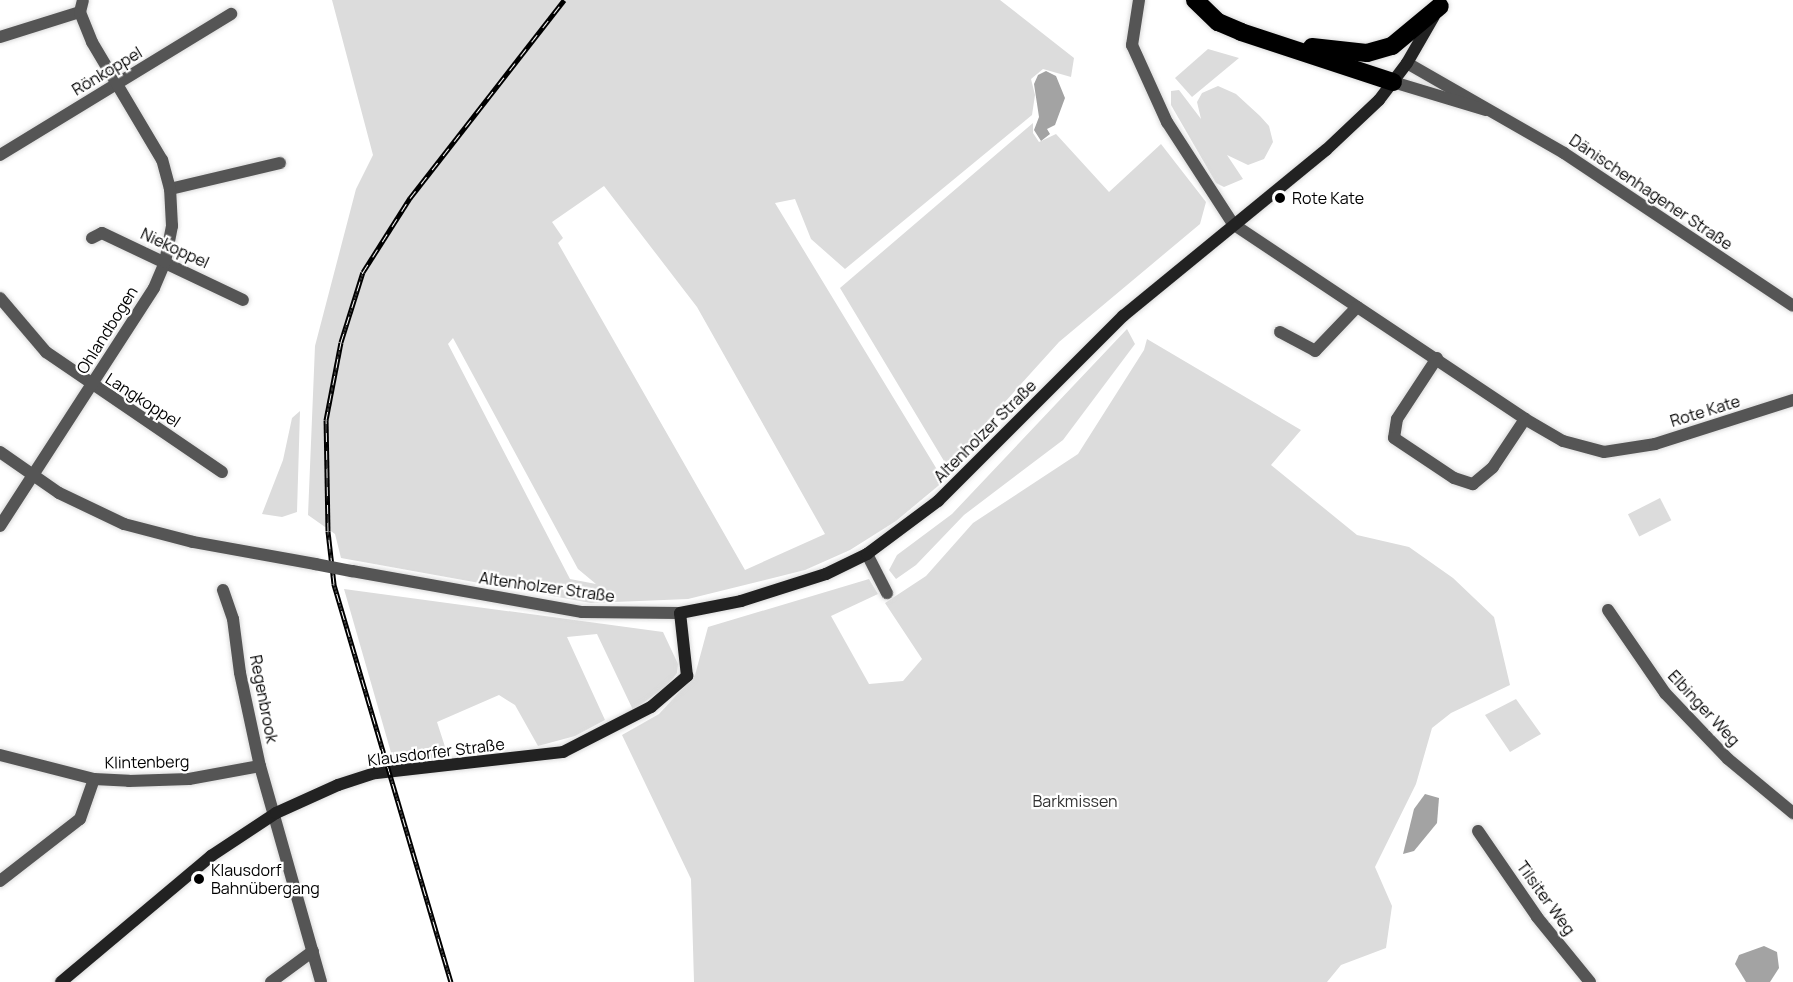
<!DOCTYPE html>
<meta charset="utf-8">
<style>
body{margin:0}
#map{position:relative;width:1793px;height:982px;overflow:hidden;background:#fff;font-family:Manrope,sans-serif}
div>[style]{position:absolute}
.green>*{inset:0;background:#dcdcdc;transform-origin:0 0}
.water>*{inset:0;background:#a3a3a3}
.roads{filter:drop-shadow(0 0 2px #dbdbdb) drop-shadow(0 0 2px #dbdbdb)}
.street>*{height:12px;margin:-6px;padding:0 6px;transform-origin:6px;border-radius:6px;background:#555}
.secondary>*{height:12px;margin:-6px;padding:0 6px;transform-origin:6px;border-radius:6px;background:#222}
.highway>*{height:18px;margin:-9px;padding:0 9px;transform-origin:9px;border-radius:9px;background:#000}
.rail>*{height:5px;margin-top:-2.5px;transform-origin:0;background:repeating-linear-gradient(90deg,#fff 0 9px,#000 0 18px);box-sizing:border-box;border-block:2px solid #000}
.street-bridge>*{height:12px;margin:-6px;padding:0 6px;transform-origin:6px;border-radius:6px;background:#555}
.dots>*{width:16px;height:16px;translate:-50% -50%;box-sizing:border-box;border:3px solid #fff;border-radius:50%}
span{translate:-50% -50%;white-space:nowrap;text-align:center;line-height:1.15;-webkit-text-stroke:4.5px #fff;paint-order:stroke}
.street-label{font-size:16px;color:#000}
.poi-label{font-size:16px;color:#000}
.left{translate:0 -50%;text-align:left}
.park-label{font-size:16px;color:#333}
</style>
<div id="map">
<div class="green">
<i style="clip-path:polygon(evenodd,332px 0,1000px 0,1074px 58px,1071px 77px,1043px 69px,1031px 79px,1035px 95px,1032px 115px,845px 269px,811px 239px,795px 199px,775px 203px,944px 481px,896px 521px,850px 550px,805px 570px,688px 599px,591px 603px,341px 558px,335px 534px,308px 515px,315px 346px,356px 189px,373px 155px,332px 0,604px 186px,697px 307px,825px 534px,745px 570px,558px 243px,563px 238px,552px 222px,604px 186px,332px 0,453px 338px,578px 569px,596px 584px,570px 579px,448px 344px,453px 338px)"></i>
<i style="clip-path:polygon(1208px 49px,1239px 58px,1192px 97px,1175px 78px)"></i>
<i style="clip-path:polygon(1218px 86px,1236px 94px,1260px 116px,1269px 126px,1273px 142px,1264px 159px,1248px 165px,1227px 155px,1243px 179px,1224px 187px,1216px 183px,1171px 105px,1171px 91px,1179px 90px,1201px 119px,1197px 102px,1202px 93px)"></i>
<i style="clip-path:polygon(1033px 123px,1033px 133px,1039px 142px,1056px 134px,1109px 192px,1161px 144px,1206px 202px,1200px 224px,1059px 342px,947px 466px,840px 288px)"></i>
<i style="clip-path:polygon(1127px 329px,1135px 344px,1063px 440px,964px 515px,916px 565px,896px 579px,889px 570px,897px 555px,952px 514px)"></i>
<i style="clip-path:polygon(1147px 339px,1301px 430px,1271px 465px,1357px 535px,1409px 547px,1453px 578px,1494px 617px,1510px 685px,1451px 713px,1432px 728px,1416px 784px,1375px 867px,1392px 906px,1386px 948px,1341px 965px,1327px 982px,694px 982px,691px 879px,622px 735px,659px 714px,695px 675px,708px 627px,869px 579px,878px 594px,831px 616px,869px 684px,903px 681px,922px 659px,885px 603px,926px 576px,973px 523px,1078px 454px,1144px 350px)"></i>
<i style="clip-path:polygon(300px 411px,297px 512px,282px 517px,262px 514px,283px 460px,292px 418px)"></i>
<i style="left:1660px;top:498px;width:25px;height:36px;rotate:63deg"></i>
<i style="clip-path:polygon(344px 589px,663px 632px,678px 664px,677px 673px,667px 686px,633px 710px,597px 634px,567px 637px,605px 720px,575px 736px,538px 746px,515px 705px,499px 695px,437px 722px,448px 756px,394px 763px)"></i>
<i style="clip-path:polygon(1516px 699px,1541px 734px,1510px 752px,1485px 715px)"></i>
</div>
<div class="water">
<i style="clip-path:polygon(1046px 71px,1056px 76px,1065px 98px,1055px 125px,1047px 129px,1050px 134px,1041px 141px,1034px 130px,1039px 117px,1034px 84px,1038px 75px)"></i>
<i style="clip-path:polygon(1425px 794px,1439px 798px,1437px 823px,1414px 851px,1403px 854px,1414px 809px)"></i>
<i style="clip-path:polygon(1764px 946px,1777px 952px,1779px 968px,1770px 982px,1746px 982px,1735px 964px,1739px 955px)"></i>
</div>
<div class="roads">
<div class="street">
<i style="left:1139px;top:0;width:46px;rotate:98.8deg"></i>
<i style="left:1132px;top:45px;width:85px;rotate:65.6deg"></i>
<i style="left:1167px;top:122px;width:121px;rotate:57.1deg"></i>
<i style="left:1233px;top:224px;width:351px;rotate:33.7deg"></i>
<i style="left:1525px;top:419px;width:44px;rotate:30.1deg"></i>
<i style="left:1563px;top:441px;width:42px;rotate:15deg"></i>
<i style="left:1604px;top:452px;width:52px;rotate:-8.9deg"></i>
<i style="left:1655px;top:444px;width:145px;rotate:-17.7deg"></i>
<i style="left:0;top:37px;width:84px;rotate:-17.4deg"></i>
<i style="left:1407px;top:63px;width:181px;rotate:29.8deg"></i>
<i style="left:1564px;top:153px;width:275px;rotate:33.7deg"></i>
<i style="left:1393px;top:82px;width:97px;rotate:16.8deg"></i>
<i style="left:0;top:155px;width:271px;rotate:-31.4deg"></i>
<i style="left:170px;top:189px;width:113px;rotate:-13.3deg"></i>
<i style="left:92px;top:238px;width:11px;rotate:-27deg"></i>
<i style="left:102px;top:233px;width:156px;rotate:25.4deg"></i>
<i style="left:0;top:298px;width:71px;rotate:49.6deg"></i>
<i style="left:46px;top:352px;width:213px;rotate:34.3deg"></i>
<i style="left:1280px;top:332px;width:40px;rotate:28deg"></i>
<i style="left:1315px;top:351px;width:61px;rotate:-46.3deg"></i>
<i style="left:1437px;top:358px;width:73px;rotate:123.3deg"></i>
<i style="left:1397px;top:419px;width:19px;rotate:99deg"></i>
<i style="left:1394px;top:438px;width:72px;rotate:33.7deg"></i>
<i style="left:1454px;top:478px;width:20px;rotate:18deg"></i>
<i style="left:1473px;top:484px;width:26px;rotate:-40deg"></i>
<i style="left:1493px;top:467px;width:58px;rotate:-56.3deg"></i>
<i style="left:0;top:452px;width:72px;rotate:34.8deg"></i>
<i style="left:59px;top:493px;width:72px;rotate:25.5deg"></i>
<i style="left:124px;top:524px;width:71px;rotate:14.6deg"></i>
<i style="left:193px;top:542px;width:124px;rotate:10.2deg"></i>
<i style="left:0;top:526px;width:283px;rotate:-57.1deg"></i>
<i style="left:154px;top:288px;width:28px;rotate:-67deg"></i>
<i style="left:165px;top:262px;width:37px;rotate:-79deg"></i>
<i style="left:172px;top:226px;width:37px;rotate:-93deg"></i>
<i style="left:170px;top:189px;width:30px;rotate:-105deg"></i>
<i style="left:162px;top:160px;width:137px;rotate:-120.7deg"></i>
<i style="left:92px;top:42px;width:32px;rotate:-112deg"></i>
<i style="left:80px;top:12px;width:12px;rotate:-76deg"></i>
<i style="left:867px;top:554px;width:44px;rotate:62.9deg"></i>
<i style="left:352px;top:571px;width:234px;rotate:10.1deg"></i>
<i style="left:582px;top:612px;width:98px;rotate:0.6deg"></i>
<i style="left:223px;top:590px;width:31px;rotate:71deg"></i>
<i style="left:233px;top:619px;width:54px;rotate:82.6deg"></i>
<i style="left:240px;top:673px;width:95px;rotate:77.9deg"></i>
<i style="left:260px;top:766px;width:224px;rotate:74.2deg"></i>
<i style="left:1608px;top:610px;width:101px;rotate:55.5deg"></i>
<i style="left:1665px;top:693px;width:91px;rotate:46.3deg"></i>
<i style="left:1728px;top:759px;width:85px;rotate:39.7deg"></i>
<i style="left:0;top:755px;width:97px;rotate:14.3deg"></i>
<i style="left:94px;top:779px;width:35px;rotate:3deg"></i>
<i style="left:129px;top:781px;width:60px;rotate:-1.9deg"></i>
<i style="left:189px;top:779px;width:72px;rotate:-10.4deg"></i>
<i style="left:1478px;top:831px;width:104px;rotate:55.5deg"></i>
<i style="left:1537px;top:917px;width:84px;rotate:50.8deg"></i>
<i style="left:0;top:881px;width:101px;rotate:-37.8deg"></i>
<i style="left:80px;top:819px;width:42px;rotate:-70.7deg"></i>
<i style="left:271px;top:982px;width:52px;rotate:-36.4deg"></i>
</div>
<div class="secondary">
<i style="left:61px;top:982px;width:196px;rotate:-40deg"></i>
<i style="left:211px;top:856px;width:78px;rotate:-33.5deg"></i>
<i style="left:276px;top:813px;width:68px;rotate:-24.3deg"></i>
<i style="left:338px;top:785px;width:40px;rotate:-18deg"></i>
<i style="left:376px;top:773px;width:188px;rotate:-6.4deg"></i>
<i style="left:563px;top:752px;width:99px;rotate:-27.1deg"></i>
<i style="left:651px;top:707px;width:48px;rotate:-40.7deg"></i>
<i style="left:687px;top:676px;width:63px;rotate:-96.3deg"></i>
<i style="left:680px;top:613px;width:62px;rotate:-11.1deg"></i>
<i style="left:741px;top:601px;width:89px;rotate:-17.6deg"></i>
<i style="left:826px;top:574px;width:46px;rotate:-26deg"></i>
<i style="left:867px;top:554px;width:89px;rotate:-36.7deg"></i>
<i style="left:938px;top:501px;width:262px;rotate:-45deg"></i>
<i style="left:1123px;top:316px;width:262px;rotate:-39.3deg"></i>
<i style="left:1326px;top:150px;width:73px;rotate:-43.3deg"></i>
<i style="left:1379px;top:100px;width:46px;rotate:-52.9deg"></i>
<i style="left:1407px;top:63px;width:54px;rotate:-60.1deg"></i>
</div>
<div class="highway">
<i style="left:1195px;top:0;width:32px;rotate:44deg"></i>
<i style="left:1218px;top:22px;width:25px;rotate:23deg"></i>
<i style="left:1241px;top:32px;width:160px;rotate:18.2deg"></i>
<i style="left:1312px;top:47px;width:55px;rotate:6.2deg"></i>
<i style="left:1367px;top:53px;width:26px;rotate:-16deg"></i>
<i style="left:1392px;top:46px;width:62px;rotate:-39.8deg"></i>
</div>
</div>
<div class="rail">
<i style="left:451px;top:982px;width:415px;rotate:-106.4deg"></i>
<i style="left:334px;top:584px;width:53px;rotate:-96.5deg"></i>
<i style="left:328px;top:531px;width:111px;rotate:-91deg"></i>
<i style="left:326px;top:420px;width:79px;rotate:-79.1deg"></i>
<i style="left:341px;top:342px;width:73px;rotate:-72.6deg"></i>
<i style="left:363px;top:272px;width:88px;rotate:-57.6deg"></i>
<i style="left:410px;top:198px;width:251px;rotate:-52.1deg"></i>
</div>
<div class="street-bridge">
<i style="left:315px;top:564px;width:38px;rotate:11deg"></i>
</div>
<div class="dots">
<i style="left:1280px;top:198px;background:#000"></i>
<i style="left:199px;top:879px;background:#000"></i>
</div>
<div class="street-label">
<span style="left:107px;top:71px;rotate:-31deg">Rönkoppel</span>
<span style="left:1651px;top:192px;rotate:34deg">Dänischenhagener Straße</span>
<span style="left:175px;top:248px;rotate:25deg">Niekoppel</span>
<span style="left:107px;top:330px;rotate:-58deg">Ohlandbogen</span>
<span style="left:143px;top:400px;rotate:33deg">Langkoppel</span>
<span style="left:1705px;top:411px;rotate:-17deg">Rote Kate</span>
<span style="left:985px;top:431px;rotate:-45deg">Altenholzer Straße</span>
<span style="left:547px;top:587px;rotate:8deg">Altenholzer Straße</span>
<span style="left:264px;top:699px;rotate:79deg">Regenbrook</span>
<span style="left:1704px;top:708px;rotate:47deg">Elbinger Weg</span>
<span style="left:436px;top:752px;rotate:-7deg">Klausdorfer Straße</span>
<span style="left:147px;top:762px;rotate:-1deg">Klintenberg</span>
<span style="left:1546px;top:898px;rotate:54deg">Tilsiter Weg</span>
</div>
<div class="poi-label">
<span class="left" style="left:1292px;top:198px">Rote Kate</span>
<span class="left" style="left:211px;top:879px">Klausdorf<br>Bahnübergang</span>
</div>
<div class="park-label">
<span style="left:1075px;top:801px">Barkmissen</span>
</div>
</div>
